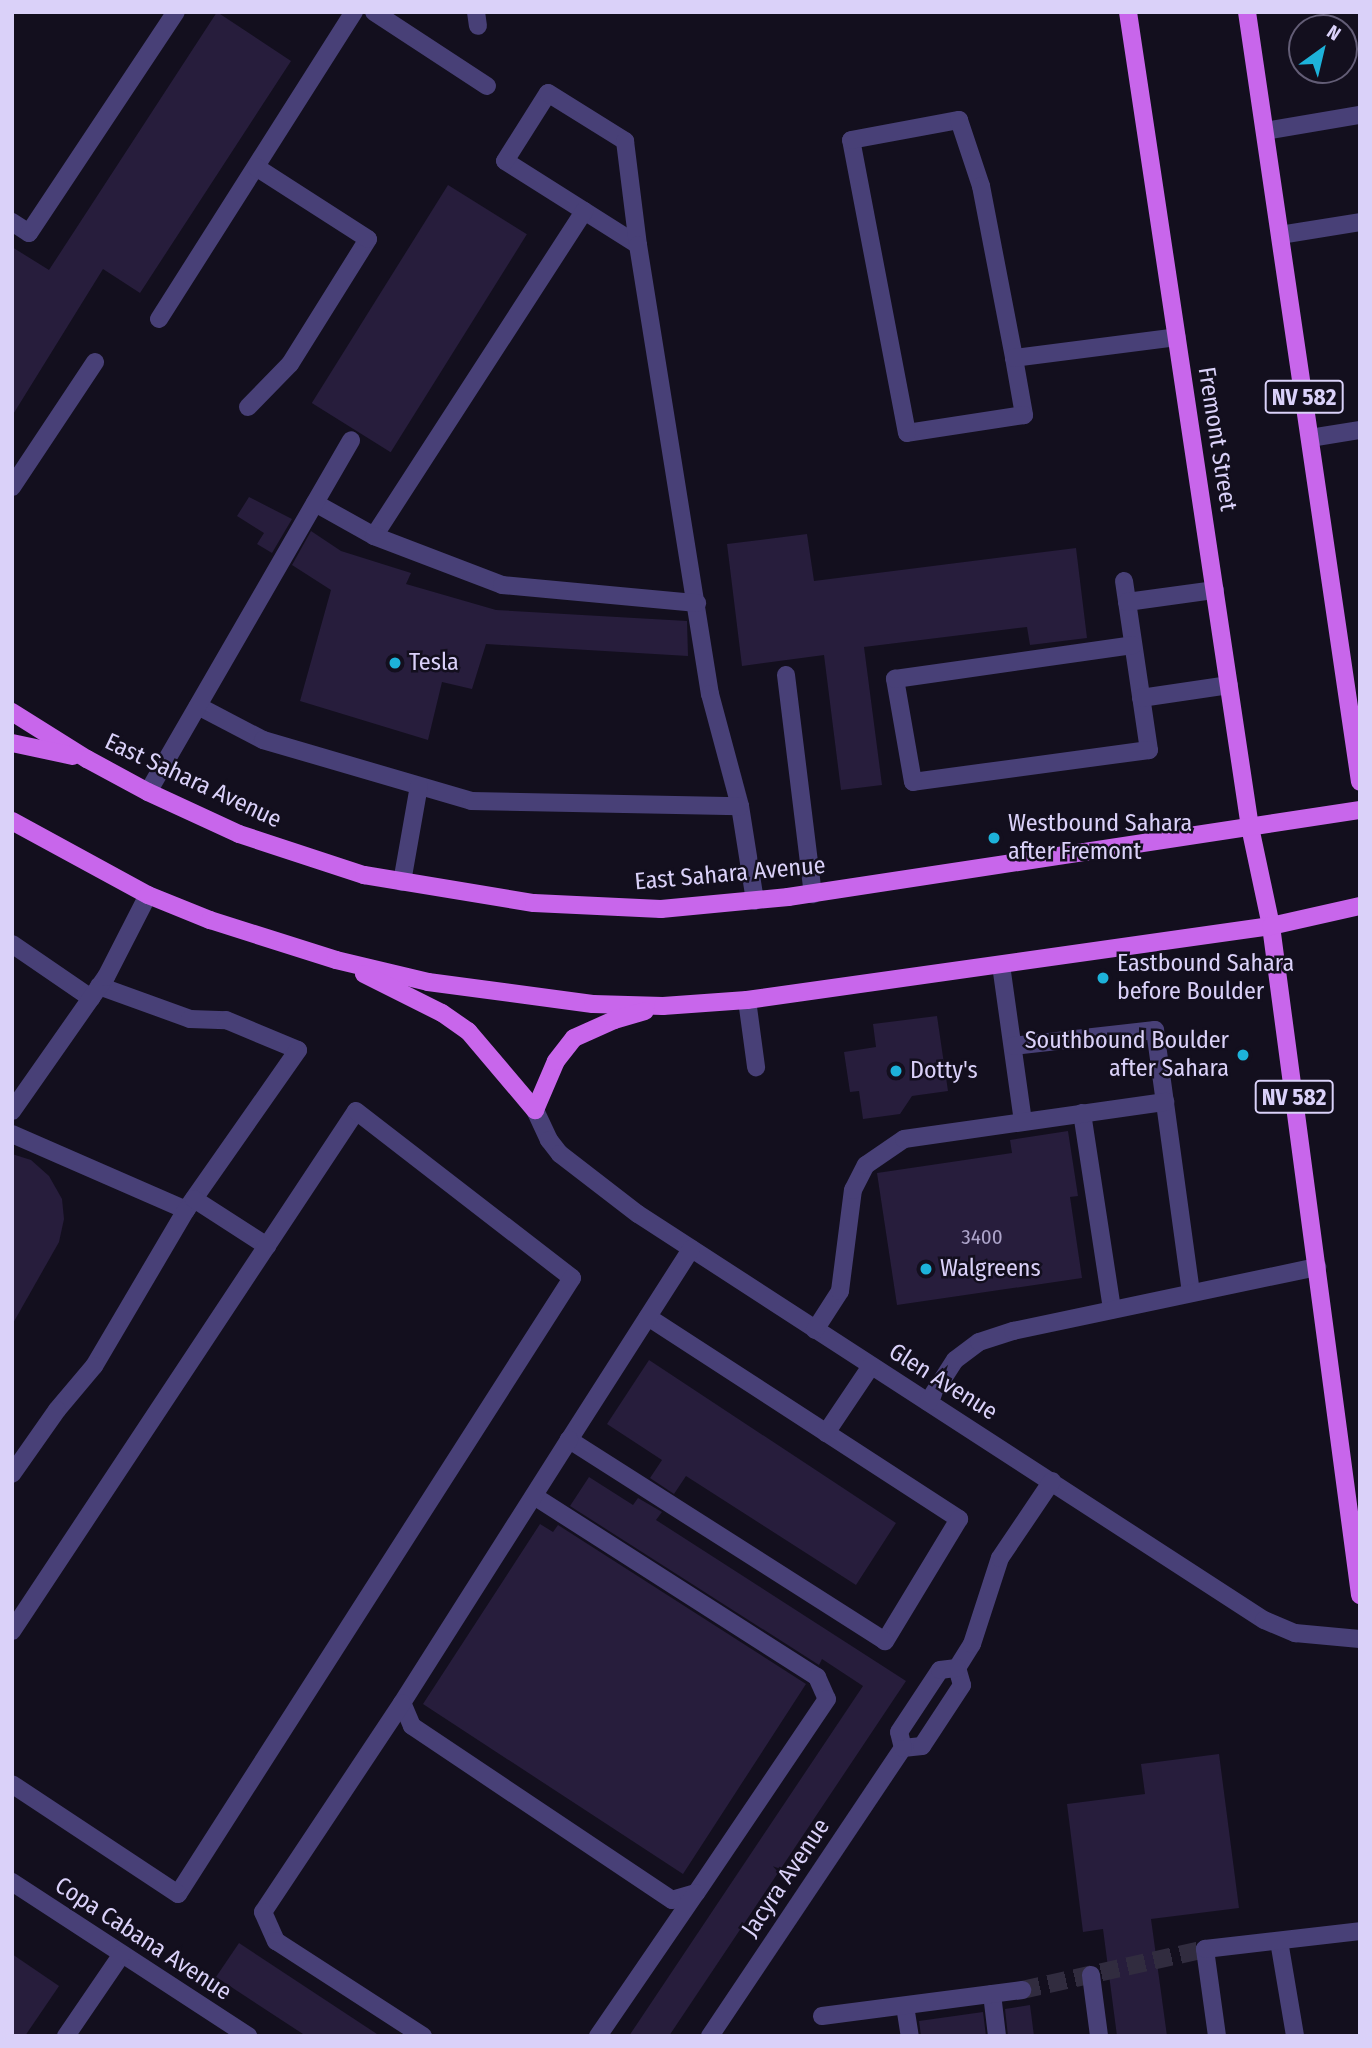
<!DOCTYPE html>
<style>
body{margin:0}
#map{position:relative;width:1372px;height:2048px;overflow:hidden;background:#130f1e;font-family:"Fira Sans Condensed",sans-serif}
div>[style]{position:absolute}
.building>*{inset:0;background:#271d3c;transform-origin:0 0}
.minor-tunnel>*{height:18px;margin-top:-9px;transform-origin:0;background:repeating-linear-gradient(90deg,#312c3f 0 18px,transparent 0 27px)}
.minor>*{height:18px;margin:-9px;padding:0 9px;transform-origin:9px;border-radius:9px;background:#484077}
.major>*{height:18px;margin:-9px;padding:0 9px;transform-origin:9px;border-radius:9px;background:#c866eb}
.dots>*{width:19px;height:19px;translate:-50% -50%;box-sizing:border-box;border:4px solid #130f1e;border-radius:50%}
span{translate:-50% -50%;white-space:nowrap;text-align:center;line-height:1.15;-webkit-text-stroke:5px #130f1e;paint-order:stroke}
.number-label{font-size:21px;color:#ada4ca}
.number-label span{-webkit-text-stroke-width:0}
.shield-label span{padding:2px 5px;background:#130f1e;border:2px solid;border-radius:5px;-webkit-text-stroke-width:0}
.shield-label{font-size:23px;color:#dad1f9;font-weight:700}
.street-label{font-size:24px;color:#dad1f9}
.poi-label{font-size:24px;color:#dad1f9}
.left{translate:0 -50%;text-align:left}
.right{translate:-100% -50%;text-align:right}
.frame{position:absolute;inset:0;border:14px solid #dad1f9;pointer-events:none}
.north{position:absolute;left:1288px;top:14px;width:70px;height:70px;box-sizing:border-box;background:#130f1e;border:2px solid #635d76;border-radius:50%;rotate:34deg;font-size:19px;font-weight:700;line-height:28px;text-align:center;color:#dad1f9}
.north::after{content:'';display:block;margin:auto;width:24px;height:32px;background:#1db2da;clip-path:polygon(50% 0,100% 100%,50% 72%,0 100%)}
</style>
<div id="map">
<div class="building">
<i style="clip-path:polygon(217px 12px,291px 61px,140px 293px,103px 269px,12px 416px,12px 247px,49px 270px)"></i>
<i style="left:448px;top:185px;width:93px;height:257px;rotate:32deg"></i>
<i style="clip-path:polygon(249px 497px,292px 519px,272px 553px,257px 544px,264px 533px,237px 516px)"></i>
<i style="clip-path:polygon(311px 531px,341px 551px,411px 573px,406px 584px,496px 610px,687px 621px,688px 656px,486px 644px,472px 689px,442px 682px,428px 740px,300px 701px,331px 590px,292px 565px)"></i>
<i style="clip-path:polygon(807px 534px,814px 581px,1076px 548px,1087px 638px,1030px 645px,1027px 627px,864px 647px,882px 785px,841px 790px,824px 655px,742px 666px,727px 544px)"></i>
<i style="clip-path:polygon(937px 1016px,948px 1091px,912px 1096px,900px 1114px,863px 1119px,859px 1091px,850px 1092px,844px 1052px,876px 1047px,873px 1024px)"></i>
<i style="clip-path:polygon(1068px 1131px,1078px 1196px,1070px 1197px,1082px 1278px,897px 1305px,877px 1173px,1012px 1153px,1010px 1140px)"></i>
<i style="clip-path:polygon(12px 1154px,31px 1160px,49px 1176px,62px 1199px,64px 1219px,59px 1242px,12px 1325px)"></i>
<i style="clip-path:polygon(649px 1360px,896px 1523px,856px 1585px,686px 1476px,674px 1494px,650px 1478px,662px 1460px,607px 1424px)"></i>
<i style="clip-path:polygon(589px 1477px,633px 1505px,638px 1498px,662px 1512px,656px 1520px,906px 1681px,669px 2036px,629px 2036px,863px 1686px,822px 1659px,819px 1665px,570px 1506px)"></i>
<i style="clip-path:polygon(540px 1524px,553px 1532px,558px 1525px,806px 1684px,683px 1874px,423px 1704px)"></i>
<i style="clip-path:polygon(1219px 1754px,1239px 1908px,1151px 1919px,1167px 2036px,1117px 2036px,1103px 1929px,1083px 1932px,1067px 1804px,1145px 1794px,1141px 1764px)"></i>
<i style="clip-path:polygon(239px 1943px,380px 2036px,306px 2036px,216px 1977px)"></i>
<i style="clip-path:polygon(12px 1954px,59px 1986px,25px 2036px,12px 2036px)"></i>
<i style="clip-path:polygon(1030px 2005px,1034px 2036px,1008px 2036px,1005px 2009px)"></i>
<i style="clip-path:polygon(983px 2012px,986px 2036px,921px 2036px,919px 2021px)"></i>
</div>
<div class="minor-tunnel">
<i style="left:1022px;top:1990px;width:188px;rotate:-12.6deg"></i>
</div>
<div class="minor">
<i style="left:374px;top:12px;width:135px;rotate:33.2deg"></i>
<i style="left:476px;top:12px;width:14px;rotate:82deg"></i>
<i style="left:1265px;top:131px;width:96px;rotate:-9.6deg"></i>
<i style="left:12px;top:222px;width:20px;rotate:33deg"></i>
<i style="left:29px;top:233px;width:265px;rotate:-56.4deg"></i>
<i style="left:1280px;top:235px;width:81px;rotate:-9.2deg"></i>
<i style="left:638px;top:245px;width:157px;rotate:-147.7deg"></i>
<i style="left:505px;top:161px;width:80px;rotate:-57.7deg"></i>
<i style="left:548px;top:93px;width:91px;rotate:31.9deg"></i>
<i style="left:625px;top:141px;width:105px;rotate:82.9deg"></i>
<i style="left:638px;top:245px;width:455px;rotate:80.9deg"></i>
<i style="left:710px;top:694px;width:116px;rotate:75deg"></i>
<i style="left:740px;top:806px;width:96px;rotate:81deg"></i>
<i style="left:159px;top:319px;width:364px;rotate:-57.6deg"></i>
<i style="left:1014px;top:358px;width:58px;rotate:80deg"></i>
<i style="left:1024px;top:415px;width:118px;rotate:171.3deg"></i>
<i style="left:907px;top:433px;width:298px;rotate:-100.8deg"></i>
<i style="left:851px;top:140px;width:110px;rotate:-10.5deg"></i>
<i style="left:959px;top:120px;width:70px;rotate:71.6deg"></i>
<i style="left:981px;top:186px;width:175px;rotate:79.1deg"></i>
<i style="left:1014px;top:358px;width:164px;rotate:-7.3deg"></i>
<i style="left:248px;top:407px;width:60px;rotate:-45.7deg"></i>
<i style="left:290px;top:364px;width:147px;rotate:-58deg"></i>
<i style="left:368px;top:239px;width:133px;rotate:-147.3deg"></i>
<i style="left:1310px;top:438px;width:51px;rotate:-9.1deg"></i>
<i style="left:12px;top:487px;width:150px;rotate:-56.4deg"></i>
<i style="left:315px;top:503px;width:68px;rotate:29.2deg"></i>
<i style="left:374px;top:536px;width:387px;rotate:-57.1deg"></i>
<i style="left:374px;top:536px;width:137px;rotate:20.9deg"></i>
<i style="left:502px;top:585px;width:196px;rotate:5.3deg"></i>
<i style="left:1124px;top:581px;width:171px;rotate:81.6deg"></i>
<i style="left:1149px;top:750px;width:238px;rotate:172.3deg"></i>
<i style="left:913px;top:782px;width:105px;rotate:-99.9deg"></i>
<i style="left:895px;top:679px;width:240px;rotate:-8.1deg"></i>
<i style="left:1127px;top:602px;width:89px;rotate:-7.8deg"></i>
<i style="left:786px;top:675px;width:221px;rotate:83deg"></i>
<i style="left:1141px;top:698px;width:89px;rotate:-8.4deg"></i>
<i style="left:198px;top:706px;width:73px;rotate:27.6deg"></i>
<i style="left:263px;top:740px;width:217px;rotate:16.3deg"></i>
<i style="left:471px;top:801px;width:269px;rotate:1.1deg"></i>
<i style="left:148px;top:792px;width:406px;rotate:-60deg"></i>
<i style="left:402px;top:882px;width:97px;rotate:-80deg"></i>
<i style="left:12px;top:944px;width:96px;rotate:34.4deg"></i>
<i style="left:1001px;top:965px;width:158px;rotate:82deg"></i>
<i style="left:99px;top:986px;width:97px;rotate:19.9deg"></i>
<i style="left:190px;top:1019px;width:36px;rotate:2deg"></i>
<i style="left:226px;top:1020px;width:78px;rotate:22.6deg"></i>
<i style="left:298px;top:1050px;width:195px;rotate:125deg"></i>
<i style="left:747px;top:1000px;width:68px;rotate:82.3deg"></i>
<i style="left:1013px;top:1046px;width:143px;rotate:-6.4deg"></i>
<i style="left:1155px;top:1030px;width:265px;rotate:82.2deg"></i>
<i style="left:535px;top:1110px;width:33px;rotate:65deg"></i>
<i style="left:549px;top:1140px;width:18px;rotate:52deg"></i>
<i style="left:560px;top:1154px;width:98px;rotate:37.6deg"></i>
<i style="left:638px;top:1214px;width:746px;rotate:32.97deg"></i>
<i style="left:1264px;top:1620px;width:34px;rotate:23deg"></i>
<i style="left:1295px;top:1633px;width:65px;rotate:5.3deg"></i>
<i style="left:12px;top:1111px;width:164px;rotate:-55deg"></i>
<i style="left:106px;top:977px;width:92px;rotate:-62.9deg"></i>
<i style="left:1082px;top:1113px;width:199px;rotate:81.3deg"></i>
<i style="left:12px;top:1134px;width:190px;rotate:23.6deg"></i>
<i style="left:186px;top:1210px;width:181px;rotate:120.5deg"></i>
<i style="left:94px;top:1366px;width:57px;rotate:130.1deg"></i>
<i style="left:57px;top:1410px;width:78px;rotate:125.1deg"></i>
<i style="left:194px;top:1199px;width:87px;rotate:32.8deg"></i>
<i style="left:648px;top:1317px;width:371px;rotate:33deg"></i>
<i style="left:959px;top:1519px;width:143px;rotate:121.2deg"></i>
<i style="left:885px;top:1641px;width:375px;rotate:-147.5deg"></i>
<i style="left:569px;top:1440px;width:227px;rotate:-57.4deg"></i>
<i style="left:815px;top:1330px;width:46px;rotate:-57.3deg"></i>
<i style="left:840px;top:1291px;width:102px;rotate:-82.7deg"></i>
<i style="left:853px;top:1190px;width:28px;rotate:-63deg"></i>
<i style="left:866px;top:1165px;width:46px;rotate:-34.4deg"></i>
<i style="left:904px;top:1139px;width:264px;rotate:-8.1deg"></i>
<i style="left:928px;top:1402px;width:50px;rotate:-57.3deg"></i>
<i style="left:955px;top:1360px;width:30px;rotate:-37deg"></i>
<i style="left:979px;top:1342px;width:36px;rotate:-18deg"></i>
<i style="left:1013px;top:1331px;width:311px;rotate:-11.9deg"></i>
<i style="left:826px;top:1433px;width:81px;rotate:-56.1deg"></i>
<i style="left:534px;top:1496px;width:336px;rotate:32.6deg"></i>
<i style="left:817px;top:1677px;width:24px;rotate:66deg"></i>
<i style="left:827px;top:1699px;width:234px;rotate:124deg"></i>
<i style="left:696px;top:1893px;width:25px;rotate:164deg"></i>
<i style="left:672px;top:1900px;width:313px;rotate:-146.2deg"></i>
<i style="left:412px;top:1726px;width:25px;rotate:-113deg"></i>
<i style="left:402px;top:1703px;width:312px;rotate:-57.6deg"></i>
<i style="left:12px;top:1631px;width:623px;rotate:-56.51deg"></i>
<i style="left:356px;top:1111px;width:273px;rotate:37.7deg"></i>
<i style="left:572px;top:1278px;width:731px;rotate:122.6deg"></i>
<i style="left:178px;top:1894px;width:199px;rotate:-146.5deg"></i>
<i style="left:402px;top:1703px;width:251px;rotate:123.6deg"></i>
<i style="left:263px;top:1912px;width:32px;rotate:66deg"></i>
<i style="left:276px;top:1941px;width:175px;rotate:32.9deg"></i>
<i style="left:903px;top:1748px;width:19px;rotate:-6deg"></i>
<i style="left:922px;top:1746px;width:73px;rotate:-56.7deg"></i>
<i style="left:962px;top:1685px;width:18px;rotate:-106deg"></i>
<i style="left:957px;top:1668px;width:28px;rotate:-58deg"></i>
<i style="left:972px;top:1644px;width:90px;rotate:-72deg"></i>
<i style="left:1000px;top:1558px;width:93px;rotate:-56deg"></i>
<i style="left:12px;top:1882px;width:282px;rotate:33.1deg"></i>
<i style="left:1279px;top:1941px;width:96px;rotate:80.4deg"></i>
<i style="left:1091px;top:1975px;width:62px;rotate:82.5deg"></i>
<i style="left:992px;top:1994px;width:42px;rotate:83.2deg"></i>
<i style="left:905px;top:2006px;width:30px;rotate:81deg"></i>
<i style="left:822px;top:2016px;width:202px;rotate:-7.4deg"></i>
<i style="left:66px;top:2036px;width:99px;rotate:-55.7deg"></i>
<i style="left:598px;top:2036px;width:173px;rotate:-55.6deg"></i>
<i style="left:710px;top:2036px;width:347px;rotate:-56.2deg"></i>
<i style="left:903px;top:1748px;width:16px;rotate:-104deg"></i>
<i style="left:899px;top:1732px;width:74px;rotate:-56.5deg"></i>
<i style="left:940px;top:1670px;width:17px;rotate:-7deg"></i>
<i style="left:1217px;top:2036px;width:88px;rotate:-97.9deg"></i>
<i style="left:1205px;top:1949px;width:156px;rotate:-6.6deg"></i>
</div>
<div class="major">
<i style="left:1128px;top:12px;width:824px;rotate:81.49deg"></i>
<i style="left:1250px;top:827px;width:101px;rotate:78deg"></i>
<i style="left:1271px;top:926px;width:675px;rotate:82.42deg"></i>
<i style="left:1247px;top:12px;width:778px;rotate:81.65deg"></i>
<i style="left:12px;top:712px;width:89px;rotate:32.1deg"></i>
<i style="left:87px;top:759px;width:69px;rotate:28.4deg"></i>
<i style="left:148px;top:792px;width:100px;rotate:24.8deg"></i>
<i style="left:239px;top:834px;width:132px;rotate:18.2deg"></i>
<i style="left:364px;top:875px;width:172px;rotate:9.4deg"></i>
<i style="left:534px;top:903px;width:127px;rotate:2.7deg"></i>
<i style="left:661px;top:909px;width:128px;rotate:-5.4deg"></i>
<i style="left:788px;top:897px;width:579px;rotate:-8.65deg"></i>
<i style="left:12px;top:743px;width:62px;rotate:12deg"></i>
<i style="left:12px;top:821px;width:155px;rotate:28.6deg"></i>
<i style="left:148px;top:895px;width:67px;rotate:22deg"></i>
<i style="left:210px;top:920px;width:132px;rotate:17.6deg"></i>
<i style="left:336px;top:960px;width:95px;rotate:13.4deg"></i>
<i style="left:428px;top:982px;width:166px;rotate:7.6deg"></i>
<i style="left:593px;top:1004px;width:70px;rotate:1.6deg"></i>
<i style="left:663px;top:1006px;width:84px;rotate:-4.1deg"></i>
<i style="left:747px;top:1000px;width:529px;rotate:-8.04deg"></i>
<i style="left:1271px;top:926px;width:91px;rotate:-12.7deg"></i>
<i style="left:364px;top:974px;width:87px;rotate:26.6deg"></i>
<i style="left:442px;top:1013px;width:32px;rotate:35deg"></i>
<i style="left:468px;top:1031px;width:104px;rotate:49.7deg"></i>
<i style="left:535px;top:1110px;width:53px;rotate:-66.8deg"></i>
<i style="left:556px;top:1061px;width:29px;rotate:-52deg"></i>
<i style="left:574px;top:1038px;width:44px;rotate:-24.2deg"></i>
<i style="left:614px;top:1020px;width:32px;rotate:-16deg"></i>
</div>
<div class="dots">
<i style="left:395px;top:663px;background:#1db2da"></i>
<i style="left:994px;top:838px;background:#1db2da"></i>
<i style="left:1103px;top:978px;background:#1db2da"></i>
<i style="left:1243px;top:1055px;background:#1db2da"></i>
<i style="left:896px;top:1071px;background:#1db2da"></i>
<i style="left:926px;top:1269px;background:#1db2da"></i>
</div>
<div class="number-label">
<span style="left:982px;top:1237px">3400</span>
</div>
<div class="shield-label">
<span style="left:1304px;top:397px">NV 582</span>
<span style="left:1294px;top:1097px">NV 582</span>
</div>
<div class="street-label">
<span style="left:1217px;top:439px;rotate:81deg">Fremont Street</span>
<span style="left:193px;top:781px;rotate:25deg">East Sahara Avenue</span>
<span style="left:730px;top:874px;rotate:-5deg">East Sahara Avenue</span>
<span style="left:943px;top:1382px;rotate:32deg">Glen Avenue</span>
<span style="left:786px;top:1878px;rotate:-56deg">Jacyra Avenue</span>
<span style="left:143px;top:1939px;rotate:33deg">Copa Cabana Avenue</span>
</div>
<div class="poi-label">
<span class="left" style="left:409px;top:663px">Tesla</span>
<span class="left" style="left:1008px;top:838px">Westbound Sahara<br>after Fremont</span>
<span class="left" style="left:1117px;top:978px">Eastbound Sahara<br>before Boulder</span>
<span class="right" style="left:1229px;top:1055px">Southbound Boulder<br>after Sahara</span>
<span class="left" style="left:910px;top:1071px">Dotty's</span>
<span class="left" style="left:940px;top:1269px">Walgreens</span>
</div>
<div class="frame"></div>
<div class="north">N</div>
</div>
